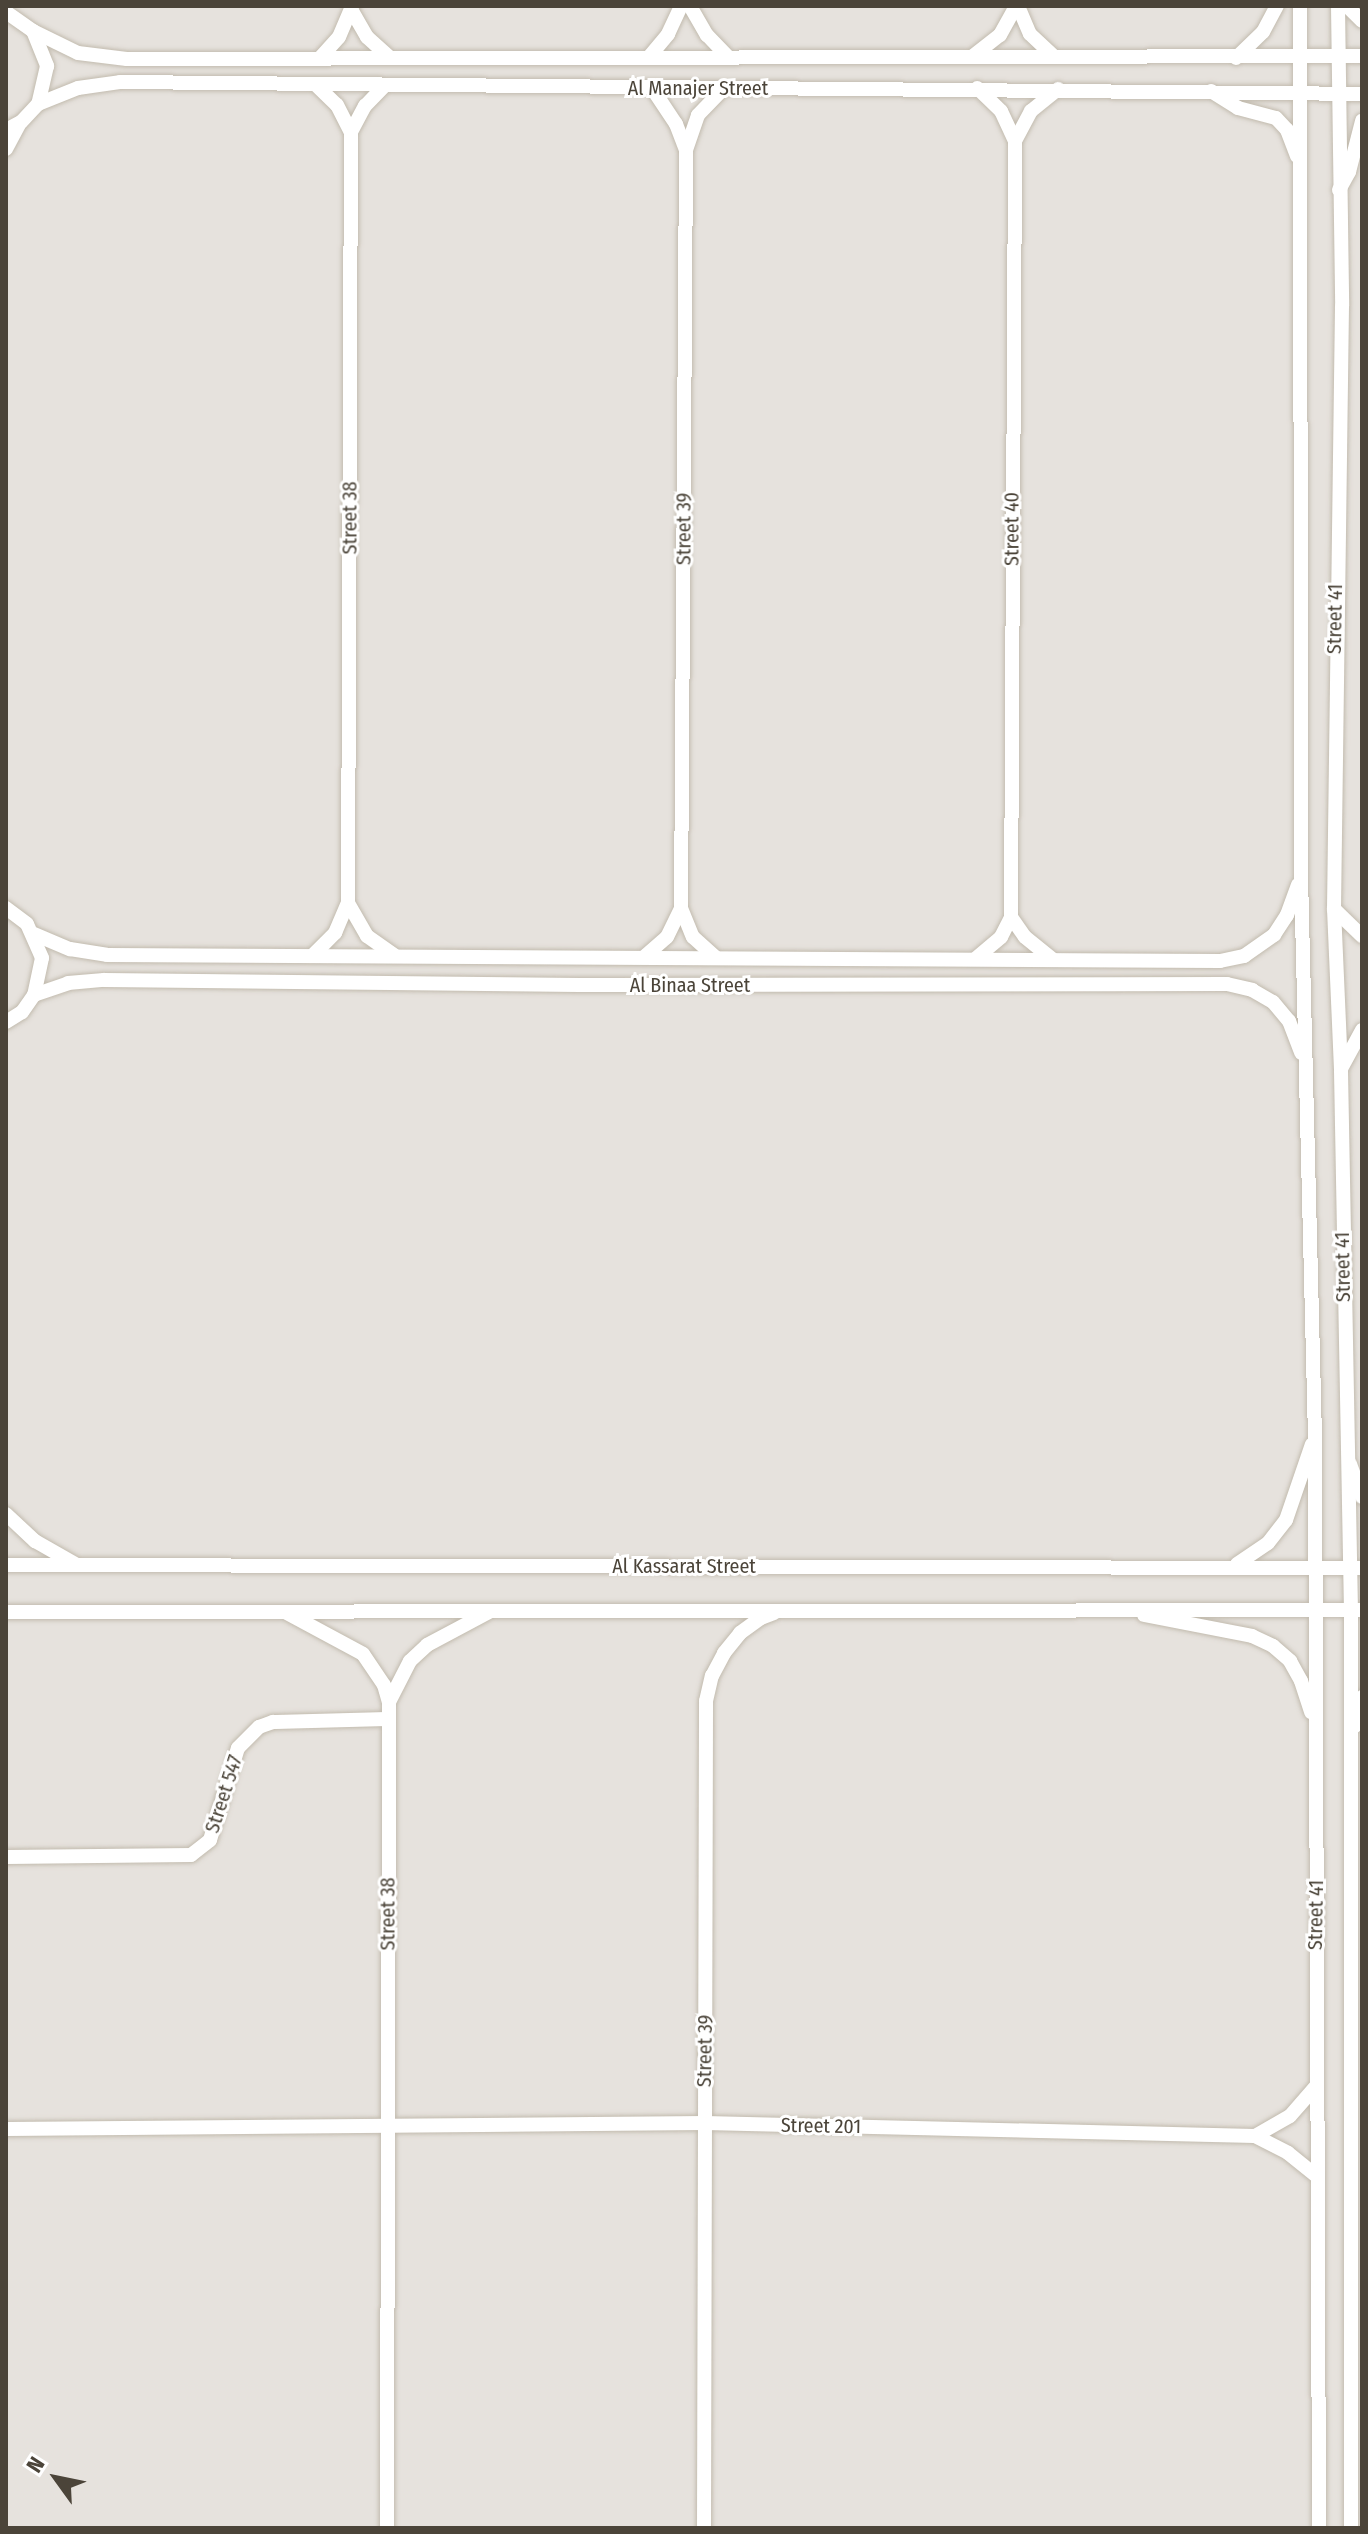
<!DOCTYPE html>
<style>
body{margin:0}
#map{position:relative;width:1368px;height:2534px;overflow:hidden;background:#f6f3ec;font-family:"Fira Sans Condensed",sans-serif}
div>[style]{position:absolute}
.industrial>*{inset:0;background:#e6e2dd;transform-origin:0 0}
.roads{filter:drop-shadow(0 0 2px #c2bbae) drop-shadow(0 0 2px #c2bbae)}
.minor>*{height:14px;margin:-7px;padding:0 7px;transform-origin:7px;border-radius:7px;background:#fff}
span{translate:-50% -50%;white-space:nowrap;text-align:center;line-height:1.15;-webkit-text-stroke:6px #fff;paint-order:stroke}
.street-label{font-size:20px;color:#4b4439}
.frame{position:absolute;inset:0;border:8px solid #4b4439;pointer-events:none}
.north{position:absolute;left:16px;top:2438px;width:80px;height:80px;-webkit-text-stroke:6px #fff;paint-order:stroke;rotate:303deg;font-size:22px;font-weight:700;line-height:32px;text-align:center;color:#4b4439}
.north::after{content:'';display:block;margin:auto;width:28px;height:36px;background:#4b4439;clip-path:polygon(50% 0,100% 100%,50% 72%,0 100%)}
</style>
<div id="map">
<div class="industrial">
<i style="left:6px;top:6px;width:1356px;height:2522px"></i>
</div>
<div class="roads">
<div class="minor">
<i style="left:690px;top:6px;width:34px;rotate:60deg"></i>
<i style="left:707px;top:35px;width:32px;rotate:46deg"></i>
<i style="left:1018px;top:6px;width:30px;rotate:67deg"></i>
<i style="left:1030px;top:34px;width:33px;rotate:43deg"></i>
<i style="left:1300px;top:6px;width:871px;rotate:89.93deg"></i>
<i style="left:1301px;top:877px;width:559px;rotate:88.57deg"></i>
<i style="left:1315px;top:1436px;width:1092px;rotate:89.79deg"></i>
<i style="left:1338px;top:6px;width:300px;rotate:89.2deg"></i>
<i style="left:1342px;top:306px;width:603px;rotate:90.76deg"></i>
<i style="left:1334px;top:909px;width:162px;rotate:87.5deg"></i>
<i style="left:1341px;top:1071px;width:539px;rotate:88.94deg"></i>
<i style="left:1351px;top:1610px;width:918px;rotate:90deg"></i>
<i style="left:1347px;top:6px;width:21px;rotate:45deg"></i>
<i style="left:352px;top:11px;width:30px;rotate:60deg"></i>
<i style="left:367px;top:37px;width:31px;rotate:42deg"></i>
<i style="left:6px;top:12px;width:33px;rotate:35deg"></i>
<i style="left:33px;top:31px;width:38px;rotate:68deg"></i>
<i style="left:47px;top:66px;width:39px;rotate:103deg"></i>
<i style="left:38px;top:104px;width:25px;rotate:133deg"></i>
<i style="left:21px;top:122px;width:17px;rotate:152deg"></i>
<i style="left:33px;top:31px;width:50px;rotate:26.1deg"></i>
<i style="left:78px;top:53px;width:49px;rotate:7deg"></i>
<i style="left:127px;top:59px;width:1235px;rotate:-0.14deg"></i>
<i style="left:973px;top:56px;width:34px;rotate:-38deg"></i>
<i style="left:1000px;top:35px;width:33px;rotate:-61deg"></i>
<i style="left:649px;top:57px;width:30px;rotate:-50deg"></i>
<i style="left:668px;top:34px;width:31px;rotate:-65deg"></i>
<i style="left:320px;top:58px;width:28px;rotate:-48deg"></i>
<i style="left:339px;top:37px;width:34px;rotate:-67deg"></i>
<i style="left:1236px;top:58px;width:37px;rotate:-44deg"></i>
<i style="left:1263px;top:32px;width:30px;rotate:-62deg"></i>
<i style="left:315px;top:84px;width:30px;rotate:44deg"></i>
<i style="left:337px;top:105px;width:30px;rotate:63deg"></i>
<i style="left:652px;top:88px;width:43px;rotate:56.3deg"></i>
<i style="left:676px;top:124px;width:28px;rotate:69deg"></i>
<i style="left:1211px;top:91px;width:32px;rotate:32deg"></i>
<i style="left:1238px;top:108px;width:39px;rotate:15deg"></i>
<i style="left:1276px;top:118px;width:16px;rotate:47deg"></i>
<i style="left:1287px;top:130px;width:28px;rotate:69deg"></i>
<i style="left:38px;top:104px;width:43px;rotate:-21.8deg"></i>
<i style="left:78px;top:88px;width:42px;rotate:-8.1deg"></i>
<i style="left:120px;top:82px;width:1242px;rotate:0.55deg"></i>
<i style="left:1015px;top:141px;width:34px;rotate:-62deg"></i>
<i style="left:1031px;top:111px;width:35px;rotate:-39deg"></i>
<i style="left:6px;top:149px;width:27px;rotate:-62deg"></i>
<i style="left:1339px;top:190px;width:21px;rotate:-61deg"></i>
<i style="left:1349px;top:172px;width:53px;rotate:-75.7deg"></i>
<i style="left:348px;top:903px;width:38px;rotate:60deg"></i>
<i style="left:367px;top:936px;width:33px;rotate:35deg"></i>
<i style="left:6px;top:908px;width:26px;rotate:37deg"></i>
<i style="left:27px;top:924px;width:37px;rotate:66deg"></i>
<i style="left:42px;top:958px;width:38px;rotate:102deg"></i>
<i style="left:34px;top:995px;width:21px;rotate:125deg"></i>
<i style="left:22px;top:1012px;width:19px;rotate:148deg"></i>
<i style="left:681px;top:908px;width:31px;rotate:68deg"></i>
<i style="left:693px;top:937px;width:31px;rotate:42deg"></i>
<i style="left:1334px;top:909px;width:39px;rotate:44deg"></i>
<i style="left:1011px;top:917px;width:24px;rotate:55deg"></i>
<i style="left:1025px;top:937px;width:35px;rotate:39deg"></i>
<i style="left:34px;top:934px;width:39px;rotate:23deg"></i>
<i style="left:70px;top:949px;width:37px;rotate:9deg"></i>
<i style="left:107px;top:955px;width:1113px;rotate:0.31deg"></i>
<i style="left:1220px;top:961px;width:25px;rotate:-12deg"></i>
<i style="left:1244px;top:956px;width:37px;rotate:-35deg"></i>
<i style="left:1274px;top:935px;width:24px;rotate:-57deg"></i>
<i style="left:1287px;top:915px;width:32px;rotate:-70deg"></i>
<i style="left:312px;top:956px;width:33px;rotate:-45deg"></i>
<i style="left:335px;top:933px;width:33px;rotate:-67deg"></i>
<i style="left:348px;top:903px;width:771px;rotate:-89.78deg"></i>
<i style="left:351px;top:132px;width:30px;rotate:-62deg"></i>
<i style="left:365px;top:106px;width:29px;rotate:-46deg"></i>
<i style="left:644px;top:957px;width:30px;rotate:-41deg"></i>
<i style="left:667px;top:937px;width:32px;rotate:-64deg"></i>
<i style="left:681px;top:908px;width:758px;rotate:-89.62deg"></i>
<i style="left:686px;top:150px;width:37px;rotate:-71deg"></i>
<i style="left:698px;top:115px;width:37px;rotate:-46deg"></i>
<i style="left:975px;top:959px;width:34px;rotate:-40deg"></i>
<i style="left:1001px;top:937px;width:22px;rotate:-63deg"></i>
<i style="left:1011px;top:917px;width:776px;rotate:-89.7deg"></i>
<i style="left:1015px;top:141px;width:33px;rotate:-115deg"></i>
<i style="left:1001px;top:111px;width:33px;rotate:-136deg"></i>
<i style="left:34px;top:995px;width:36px;rotate:-19deg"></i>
<i style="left:68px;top:983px;width:36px;rotate:-5deg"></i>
<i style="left:104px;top:980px;width:475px;rotate:0.6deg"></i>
<i style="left:579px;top:985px;width:648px;rotate:-0.09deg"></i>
<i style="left:1227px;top:984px;width:26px;rotate:13deg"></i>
<i style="left:1252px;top:990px;width:24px;rotate:30deg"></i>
<i style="left:1273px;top:1002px;width:25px;rotate:50deg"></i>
<i style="left:1289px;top:1021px;width:34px;rotate:69deg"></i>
<i style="left:1342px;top:1067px;width:42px;rotate:-61.6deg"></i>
<i style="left:1350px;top:1464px;width:35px;rotate:70deg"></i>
<i style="left:6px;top:1514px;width:40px;rotate:43deg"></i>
<i style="left:35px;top:1541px;width:48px;rotate:29.7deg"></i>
<i style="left:1237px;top:1564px;width:37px;rotate:-34deg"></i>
<i style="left:1268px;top:1543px;width:29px;rotate:-52deg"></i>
<i style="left:1286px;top:1520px;width:80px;rotate:-71.1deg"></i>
<i style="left:6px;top:1565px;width:1356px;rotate:0.13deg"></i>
<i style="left:6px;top:1612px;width:1356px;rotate:-0.08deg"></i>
<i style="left:287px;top:1613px;width:86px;rotate:28.3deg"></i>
<i style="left:363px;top:1654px;width:37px;rotate:56deg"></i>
<i style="left:384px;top:1685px;width:18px;rotate:74deg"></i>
<i style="left:389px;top:1702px;width:826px;rotate:90.14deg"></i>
<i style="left:1144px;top:1615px;width:110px;rotate:11deg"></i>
<i style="left:1252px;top:1636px;width:23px;rotate:25deg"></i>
<i style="left:1273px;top:1646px;width:23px;rotate:41deg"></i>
<i style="left:1290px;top:1661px;width:23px;rotate:61deg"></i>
<i style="left:1301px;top:1681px;width:33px;rotate:72deg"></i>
<i style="left:389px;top:1702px;width:46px;rotate:-62.9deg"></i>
<i style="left:410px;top:1661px;width:23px;rotate:-43deg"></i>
<i style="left:427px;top:1645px;width:70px;rotate:-28deg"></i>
<i style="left:1355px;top:1726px;width:30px;rotate:-76deg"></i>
<i style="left:6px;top:1857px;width:185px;rotate:-0.6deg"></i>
<i style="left:191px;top:1855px;width:24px;rotate:-38deg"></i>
<i style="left:210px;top:1840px;width:96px;rotate:-73.1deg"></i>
<i style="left:238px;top:1748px;width:30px;rotate:-45deg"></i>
<i style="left:259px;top:1727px;width:15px;rotate:-20deg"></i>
<i style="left:273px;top:1722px;width:116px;rotate:-1.5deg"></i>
<i style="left:6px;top:2129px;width:699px;rotate:-0.49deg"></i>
<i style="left:705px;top:2123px;width:550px;rotate:1.35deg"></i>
<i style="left:1255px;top:2136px;width:37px;rotate:27deg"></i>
<i style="left:1288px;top:2153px;width:38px;rotate:39deg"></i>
<i style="left:1255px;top:2136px;width:40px;rotate:-29.7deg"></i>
<i style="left:1290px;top:2116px;width:41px;rotate:-48.9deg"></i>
<i style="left:704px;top:2528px;width:827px;rotate:-89.86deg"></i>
<i style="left:706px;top:1701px;width:26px;rotate:-77deg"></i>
<i style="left:712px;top:1676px;width:26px;rotate:-62deg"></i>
<i style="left:724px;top:1653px;width:26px;rotate:-51deg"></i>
<i style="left:740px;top:1633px;width:26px;rotate:-36deg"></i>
<i style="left:761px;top:1618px;width:14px;rotate:-21deg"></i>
</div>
</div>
<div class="street-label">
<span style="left:698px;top:88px">Al Manajer Street</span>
<span style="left:350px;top:518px;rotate:-90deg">Street 38</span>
<span style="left:684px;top:529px;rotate:-90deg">Street 39</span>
<span style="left:1012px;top:529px;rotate:-90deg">Street 40</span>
<span style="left:1335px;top:619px;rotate:-89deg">Street 41</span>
<span style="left:690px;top:985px">Al Binaa Street</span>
<span style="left:1343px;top:1267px;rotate:-91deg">Street 41</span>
<span style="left:684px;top:1566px">Al Kassarat Street</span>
<span style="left:224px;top:1794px;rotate:-72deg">Street 547</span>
<span style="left:388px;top:1914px;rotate:-90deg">Street 38</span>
<span style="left:1316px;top:1915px;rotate:-89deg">Street 41</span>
<span style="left:705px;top:2051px;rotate:-89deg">Street 39</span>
<span style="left:821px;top:2126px;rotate:1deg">Street 201</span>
</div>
<div class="frame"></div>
<div class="north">N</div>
</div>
